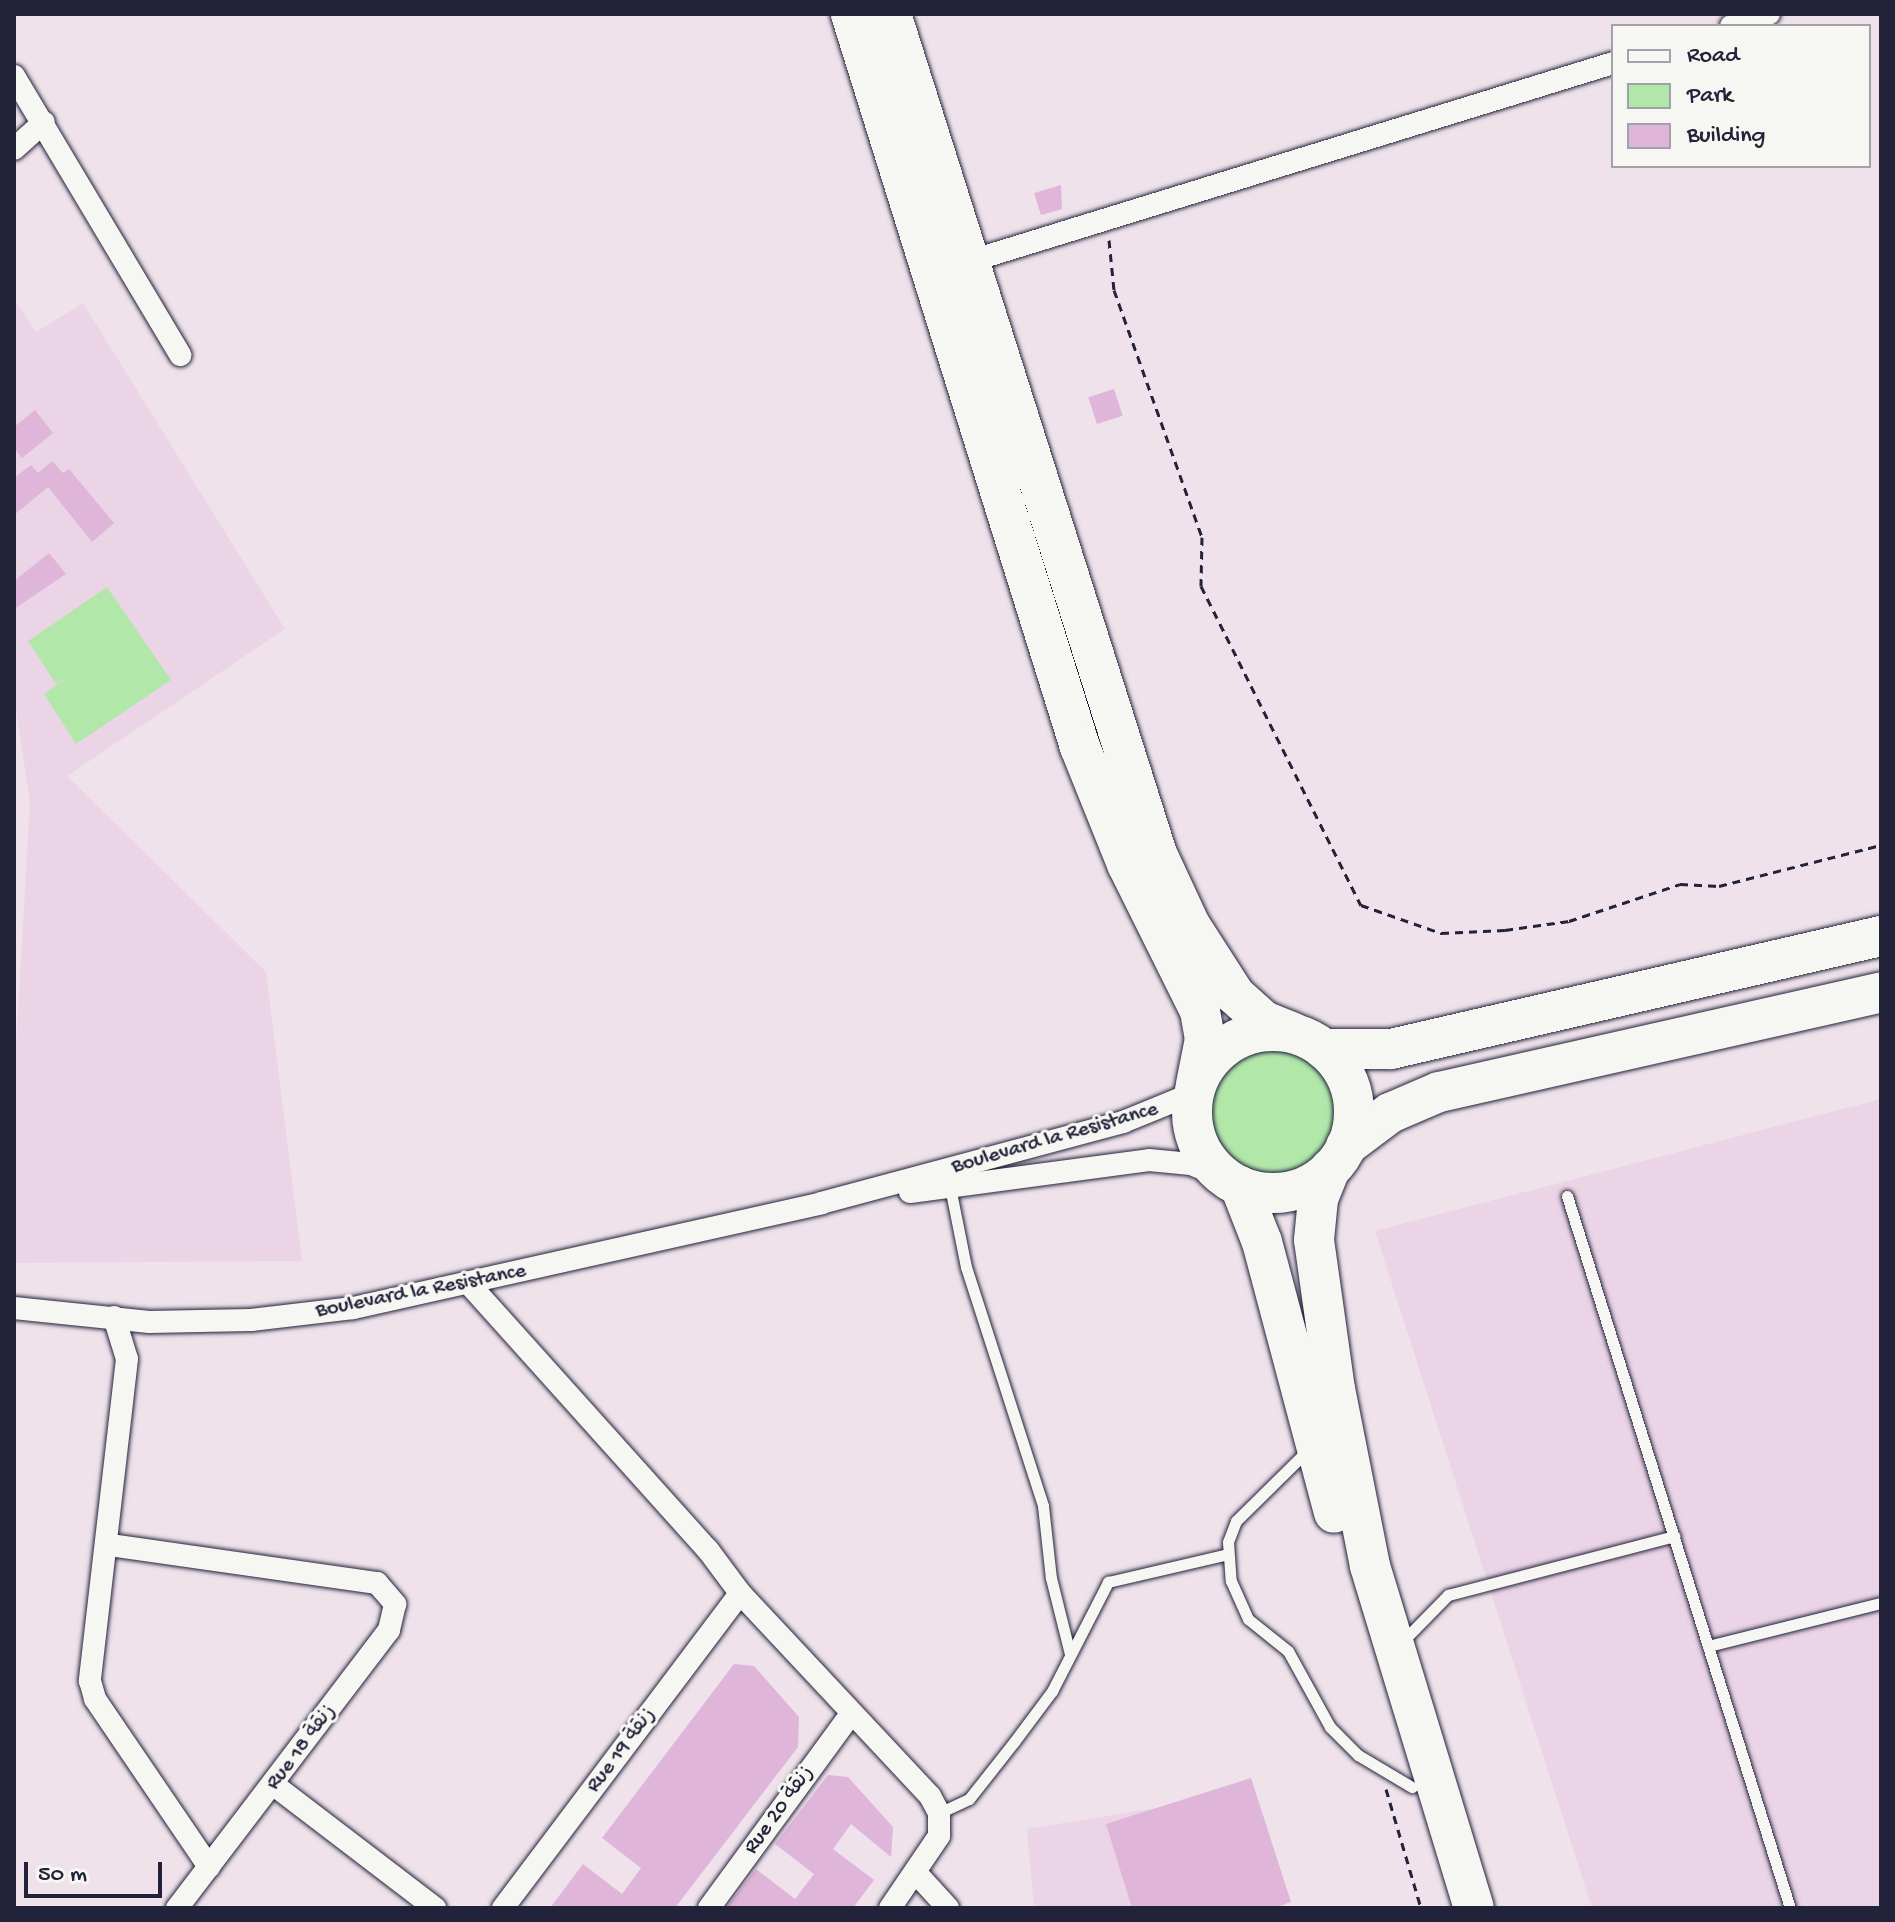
<!DOCTYPE html>
<meta charset="utf-8">
<style>
body{margin:0}
#map{position:relative;width:1895px;height:1922px;overflow:hidden;background:#efe2eb;font-family:"Gochi Hand","Playpen Sans Arabic",sans-serif}
div>[style]{position:absolute}
.built>*{inset:0;background:#ead4e6}
.green>*{inset:0;background:#b1e8aa}
.round{border-radius:50%}
.building>*{inset:0;background:#e0b5da;transform-origin:0 0}
.path>*{height:3px;margin-top:-1.5px;transform-origin:0;background:repeating-linear-gradient(90deg,#22223b 0 8px,transparent 0 14px)}
.roads{filter:drop-shadow(0 0 2px #22223b) drop-shadow(0 0 2px #22223b)}
.lane>*{height:11px;margin:-5.5px;padding:0 5.5px;transform-origin:5.5px;border-radius:5.5px;background:#f6f6f2}
.street>*{height:22px;margin:-11px;padding:0 11px;transform-origin:11px;border-radius:11px;background:#f6f6f2}
.highway>*{height:40px;margin:-20px;padding:0 20px;transform-origin:20px;border-radius:20px;background:#f6f6f2}
.highway>.ring{margin:-20px;padding:0;box-sizing:content-box;background:none;border:40px solid #f6f6f2;border-radius:50%}
span{translate:-50% -50%;white-space:nowrap;text-align:center;line-height:1.15;-webkit-text-stroke:6px #f6f6f2;paint-order:stroke}
.street-label{font-size:22px;color:#22223b}
.frame{position:absolute;inset:0;border:16px solid #22223b;pointer-events:none}
.legend{position:absolute;left:1611px;top:24px;width:260px;height:144px;box-sizing:border-box;background:#f6f6f2;border:2px solid #a1a1a9;margin:0;padding:10px 14px;list-style:none;font-size:24px;color:#22223b}
.legend li{display:flex;align-items:center;gap:16px;height:40px}
.legend b{width:40px;border:2px solid #a1a1a9}
.scale{position:absolute;left:24px;top:1862px;width:138px;height:36px;box-sizing:border-box;border:4px solid #22223b;border-top:0;padding-left:10px;font-size:24px;line-height:28px;white-space:nowrap;color:#22223b;-webkit-text-stroke:6px #f6f6f2;paint-order:stroke}
</style>
<div id="map">
<div class="built">
<i style="clip-path:polygon(14px 299px,36px 332px,83px 303px,285px 629px,67px 776px,266px 972px,302px 1261px,14px 1263px,14px 1082px,30px 801px,14px 697px)"></i>
<i style="clip-path:polygon(1881px 1099px,1881px 1908px,1592px 1908px,1375px 1231px)"></i>
<i style="clip-path:polygon(1243px 1794px,1285px 1908px,1034px 1908px,1027px 1829px)"></i>
</div>
<div class="green">
<i style="clip-path:polygon(107px 587px,171px 680px,76px 744px,44px 694px,68px 677px,56px 684px,28px 641px)"></i>
<i class="round" style="left:1202px;top:1042px;width:140px;height:140px"></i>
</div>
<div class="building">
<i style="clip-path:polygon(1061px 185px,1062px 209px,1041px 215px,1034px 193px)"></i>
<i style="left:1114px;top:389px;width:28px;height:27px;rotate:72deg"></i>
<i style="clip-path:polygon(35px 410px,53px 433px,22px 458px,14px 448px,14px 427px)"></i>
<i style="clip-path:polygon(52px 461px,63px 473px,69px 469px,114px 523px,92px 542px,48px 487px,14px 515px,14px 478px,31px 465px,38px 473px)"></i>
<i style="clip-path:polygon(49px 553px,66px 574px,14px 609px,14px 581px)"></i>
<i style="clip-path:polygon(734px 1664px,754px 1666px,799px 1717px,798px 1747px,675px 1908px,550px 1908px,583px 1864px,622px 1894px,641px 1868px,602px 1838px)"></i>
<i style="clip-path:polygon(828px 1775px,848px 1777px,893px 1827px,891px 1857px,851px 1824px,833px 1849px,874px 1880px,853px 1908px,726px 1908px,756px 1869px,795px 1899px,814px 1874px,775px 1844px)"></i>
<i style="clip-path:polygon(1251px 1778px,1291px 1902px,1272px 1908px,1132px 1908px,1106px 1824px)"></i>
</div>
<div class="path">
<i style="left:1109px;top:240px;width:50px;rotate:84.3deg"></i>
<i style="left:1114px;top:290px;width:262px;rotate:70.4deg"></i>
<i style="left:1202px;top:537px;width:49px;rotate:91.2deg"></i>
<i style="left:1201px;top:586px;width:357px;rotate:63.4deg"></i>
<i style="left:1361px;top:905px;width:85px;rotate:19.3deg"></i>
<i style="left:1441px;top:933px;width:64px;rotate:-2.7deg"></i>
<i style="left:1505px;top:930px;width:65px;rotate:-8deg"></i>
<i style="left:1569px;top:921px;width:117px;rotate:-18.4deg"></i>
<i style="left:1680px;top:884px;width:39px;rotate:3deg"></i>
<i style="left:1719px;top:886px;width:167px;rotate:-14.2deg"></i>
<i style="left:1386px;top:1789px;width:124px;rotate:73.6deg"></i>
</div>
<div class="roads">
<div class="lane">
<i style="left:950px;top:1187px;width:82px;rotate:78.7deg"></i>
<i style="left:966px;top:1267px;width:251px;rotate:72.1deg"></i>
<i style="left:1043px;top:1506px;width:72px;rotate:83.7deg"></i>
<i style="left:1051px;top:1578px;width:78px;rotate:76deg"></i>
<i style="left:1567px;top:1196px;width:746px;rotate:72.61deg"></i>
<i style="left:1310px;top:1448px;width:104px;rotate:135.4deg"></i>
<i style="left:1236px;top:1521px;width:22px;rotate:111deg"></i>
<i style="left:1228px;top:1542px;width:39px;rotate:86deg"></i>
<i style="left:1231px;top:1581px;width:42px;rotate:65.9deg"></i>
<i style="left:1248px;top:1619px;width:51px;rotate:38.7deg"></i>
<i style="left:1288px;top:1651px;width:87px;rotate:61.1deg"></i>
<i style="left:1330px;top:1727px;width:40px;rotate:45deg"></i>
<i style="left:1358px;top:1755px;width:63px;rotate:30.7deg"></i>
<i style="left:1402px;top:1642px;width:66px;rotate:-45.6deg"></i>
<i style="left:1448px;top:1595px;width:234px;rotate:-14.6deg"></i>
<i style="left:1708px;top:1646px;width:178px;rotate:-14deg"></i>
<i style="left:939px;top:1813px;width:33px;rotate:-25deg"></i>
<i style="left:969px;top:1799px;width:73px;rotate:-51.7deg"></i>
<i style="left:1014px;top:1742px;width:64px;rotate:-53.3deg"></i>
<i style="left:1052px;top:1691px;width:123px;rotate:-62.8deg"></i>
<i style="left:1108px;top:1582px;width:123px;rotate:-13.1deg"></i>
</div>
<div class="street">
<i style="left:1731px;top:26px;width:40px;rotate:-18deg"></i>
<i style="left:14px;top:76px;width:325px;rotate:59.2deg"></i>
<i style="left:14px;top:149px;width:40px;rotate:-42deg"></i>
<i style="left:961px;top:264px;width:682px;rotate:-17.13deg"></i>
<i style="left:910px;top:1192px;width:241px;rotate:-7.6deg"></i>
<i style="left:1149px;top:1160px;width:42px;rotate:5.4deg"></i>
<i style="left:1191px;top:1164px;width:38px;rotate:22deg"></i>
<i style="left:470px;top:1285px;width:356px;rotate:48.1deg"></i>
<i style="left:708px;top:1550px;width:54px;rotate:53.3deg"></i>
<i style="left:740px;top:1593px;width:278px;rotate:46.9deg"></i>
<i style="left:930px;top:1796px;width:19px;rotate:62deg"></i>
<i style="left:939px;top:1813px;width:23px;rotate:90deg"></i>
<i style="left:939px;top:1836px;width:87px;rotate:124.2deg"></i>
<i style="left:14px;top:1308px;width:136px;rotate:5.9deg"></i>
<i style="left:149px;top:1322px;width:102px;rotate:-1.1deg"></i>
<i style="left:251px;top:1320px;width:103px;rotate:-6.7deg"></i>
<i style="left:353px;top:1308px;width:480px;rotate:-12.6deg"></i>
<i style="left:821px;top:1203px;width:313px;rotate:-15deg"></i>
<i style="left:1123px;top:1122px;width:77px;rotate:-22.2deg"></i>
<i style="left:114px;top:1317px;width:44px;rotate:72.8deg"></i>
<i style="left:127px;top:1359px;width:324px;rotate:96.6deg"></i>
<i style="left:90px;top:1681px;width:19px;rotate:74deg"></i>
<i style="left:95px;top:1699px;width:203px;rotate:55.8deg"></i>
<i style="left:110px;top:1545px;width:270px;rotate:8.1deg"></i>
<i style="left:377px;top:1583px;width:28px;rotate:49deg"></i>
<i style="left:395px;top:1604px;width:27px;rotate:103deg"></i>
<i style="left:389px;top:1630px;width:350px;rotate:127.3deg"></i>
<i style="left:274px;top:1785px;width:203px;rotate:37.4deg"></i>
<i style="left:917px;top:1874px;width:46px;rotate:47.6deg"></i>
<i style="left:503px;top:1908px;width:394px;rotate:-53deg"></i>
<i style="left:709px;top:1908px;width:240px;rotate:-53.8deg"></i>
</div>
<div class="highway">
<i style="left:851px;top:14px;width:768px;rotate:72.65deg"></i>
<i style="left:1080px;top:747px;width:126px;rotate:68.1deg"></i>
<i style="left:1127px;top:864px;width:164px;rotate:63.6deg"></i>
<i style="left:1200px;top:1011px;width:28px;rotate:80deg"></i>
<i style="left:1205px;top:1039px;width:46px;rotate:101.3deg"></i>
<i style="left:891px;top:14px;width:881px;rotate:72.43deg"></i>
<i style="left:1157px;top:854px;width:78px;rotate:65.1deg"></i>
<i style="left:1190px;top:925px;width:83px;rotate:57.3deg"></i>
<i style="left:1235px;top:995px;width:39px;rotate:42deg"></i>
<i style="left:1264px;top:1021px;width:31px;rotate:22deg"></i>
<i class="ring" style="left:1192px;top:1031px;width:122px;height:122px"></i>
<i style="left:1324px;top:1049px;width:67px"></i>
<i style="left:1391px;top:1049px;width:503px;rotate:-12.99deg"></i>
<i style="left:1346px;top:1146px;width:55px;rotate:-36.9deg"></i>
<i style="left:1390px;top:1113px;width:53px;rotate:-23.2deg"></i>
<i style="left:1439px;top:1092px;width:453px;rotate:-12.7deg"></i>
<i style="left:1330px;top:1169px;width:32px;rotate:112deg"></i>
<i style="left:1318px;top:1199px;width:41px;rotate:95.6deg"></i>
<i style="left:1314px;top:1240px;width:150px;rotate:82deg"></i>
<i style="left:1335px;top:1389px;width:180px;rotate:78.8deg"></i>
<i style="left:1370px;top:1566px;width:357px;rotate:73.1deg"></i>
<i style="left:1240px;top:1186px;width:60px;rotate:68.6deg"></i>
<i style="left:1262px;top:1242px;width:280px;rotate:75.1deg"></i>
</div>
</div>
<div class="street-label">
<span style="left:1055px;top:1139px;rotate:-16deg">Boulevard la Resistance</span>
<span style="left:421px;top:1292px;rotate:-11deg">Boulevard la Resistance</span>
<span style="left:302px;top:1748px;rotate:-53deg">Rue 18 زنقة</span>
<span style="left:622px;top:1751px;rotate:-53deg">Rue 19 زنقة</span>
<span style="left:780px;top:1811px;rotate:-54deg">Rue 20 زنقة</span>
</div>
<div class="frame"></div>
<ul class="legend">
<li><b style="height:10px;background:#f6f6f2"></b>Road</li>
<li><b style="height:22px;background:#b1e8aa"></b>Park</li>
<li><b style="height:22px;background:#e0b5da"></b>Building</li>
</ul>
<div class="scale">50 m</div>
</div>
